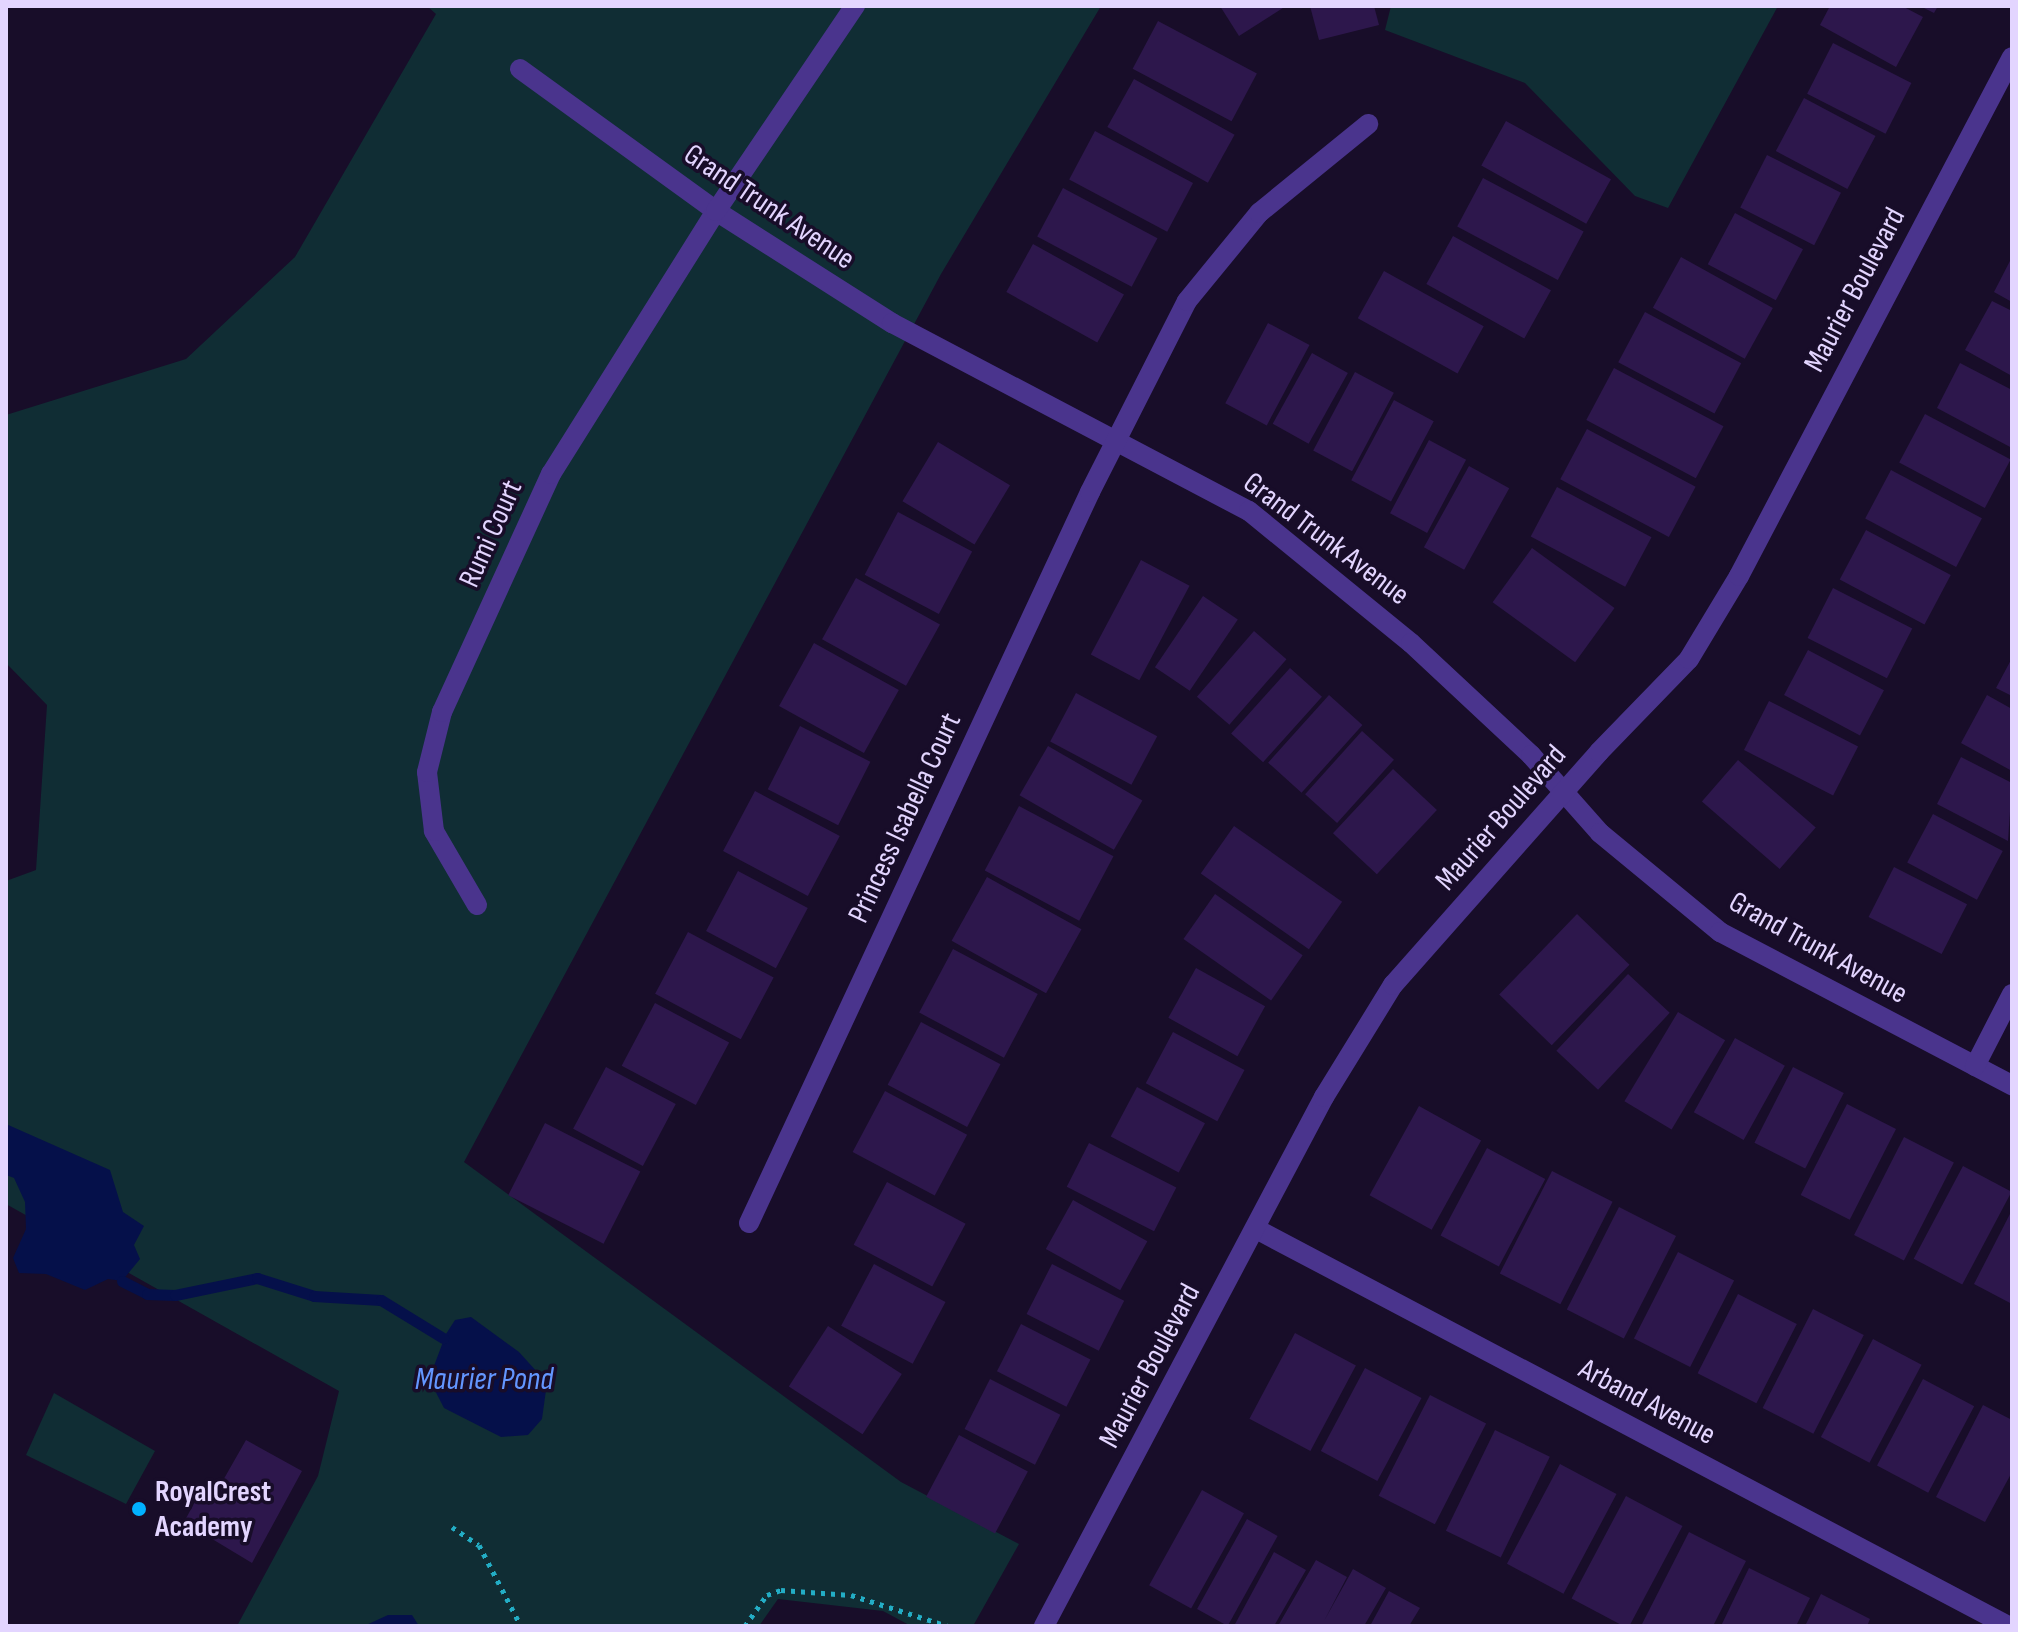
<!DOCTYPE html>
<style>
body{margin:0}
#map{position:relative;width:2018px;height:1632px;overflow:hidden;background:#180d29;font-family:"Sofia Sans Condensed",sans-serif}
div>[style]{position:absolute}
.green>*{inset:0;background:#102d34}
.water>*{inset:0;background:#05104a}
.stream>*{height:11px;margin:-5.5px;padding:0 5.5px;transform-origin:5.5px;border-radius:5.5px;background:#05104a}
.building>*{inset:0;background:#2d174c;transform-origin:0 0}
.path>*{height:5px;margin-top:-2.5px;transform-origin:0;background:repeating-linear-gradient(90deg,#23adc5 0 4px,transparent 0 10px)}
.street>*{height:20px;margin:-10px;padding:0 10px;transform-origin:10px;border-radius:10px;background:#4a348d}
.dots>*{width:22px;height:22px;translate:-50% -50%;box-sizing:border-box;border:4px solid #180d29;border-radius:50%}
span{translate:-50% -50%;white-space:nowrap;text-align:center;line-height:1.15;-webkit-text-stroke:7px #180d29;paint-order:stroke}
.street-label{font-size:30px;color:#e3d5ff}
.poi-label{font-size:30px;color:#e3d5ff;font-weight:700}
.left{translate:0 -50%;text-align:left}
.water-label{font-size:32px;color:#6396ff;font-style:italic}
.frame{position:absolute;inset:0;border:8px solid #e3d5ff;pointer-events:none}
</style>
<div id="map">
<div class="green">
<i style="clip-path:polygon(427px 6px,1101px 6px,941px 274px,464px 1162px,901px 1482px,1019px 1544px,973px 1626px,911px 1626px,883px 1611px,778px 1599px,759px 1626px,237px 1626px,318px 1476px,339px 1391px,6px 1204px,6px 881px,36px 870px,47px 705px,6px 663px,6px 415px,186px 359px,295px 257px,436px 14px)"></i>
<i style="clip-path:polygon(1391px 6px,1778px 6px,1668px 208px,1635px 196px,1525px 83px,1385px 30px)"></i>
<i style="clip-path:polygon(54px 1393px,155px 1451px,126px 1504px,26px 1455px)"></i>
</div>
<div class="water">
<i style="clip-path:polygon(6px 1124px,110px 1170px,123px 1212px,144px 1226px,134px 1245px,140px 1259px,122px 1281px,108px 1279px,85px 1290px,46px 1274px,19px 1273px,13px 1258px,26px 1229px,25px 1202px,14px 1178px,6px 1175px)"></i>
<i style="clip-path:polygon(471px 1317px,519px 1352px,547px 1383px,542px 1419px,528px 1435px,501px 1437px,444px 1408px,429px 1379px,446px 1334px,455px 1320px)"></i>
<i style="clip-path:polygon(388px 1615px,412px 1615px,419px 1626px,364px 1626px)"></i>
</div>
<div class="stream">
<i style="left:122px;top:1281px;width:28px;rotate:27deg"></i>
<i style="left:147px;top:1294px;width:28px;rotate:2deg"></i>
<i style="left:175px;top:1295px;width:84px;rotate:-11.7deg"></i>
<i style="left:257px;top:1278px;width:60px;rotate:17.5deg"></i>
<i style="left:314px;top:1296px;width:67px;rotate:3.4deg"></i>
<i style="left:381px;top:1300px;width:73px;rotate:31.5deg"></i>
</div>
<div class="building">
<i style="clip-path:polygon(1220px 6px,1286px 6px,1239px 36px)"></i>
<i style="clip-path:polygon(1310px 6px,1374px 6px,1379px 25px,1319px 40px)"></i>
<i style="clip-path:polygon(1830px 6px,1902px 6px,1923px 17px,1896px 67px,1820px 25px)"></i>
<i style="clip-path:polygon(1920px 6px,1938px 6px,1934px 13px)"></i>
<i style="left:1158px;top:21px;width:112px;height:54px;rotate:28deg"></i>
<i style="left:1833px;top:43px;width:88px;height:57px;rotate:27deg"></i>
<i style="left:1134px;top:79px;width:115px;height:55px;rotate:29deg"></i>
<i style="left:1804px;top:98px;width:81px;height:60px;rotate:28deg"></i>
<i style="left:1506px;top:121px;width:120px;height:51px;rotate:29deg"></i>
<i style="left:1095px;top:131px;width:111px;height:55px;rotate:28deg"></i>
<i style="left:1767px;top:155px;width:83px;height:59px;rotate:27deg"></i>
<i style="left:1483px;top:178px;width:114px;height:55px;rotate:28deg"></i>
<i style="left:1063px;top:188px;width:107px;height:55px;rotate:28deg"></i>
<i style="left:1735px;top:213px;width:77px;height:58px;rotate:28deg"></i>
<i style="left:1453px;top:236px;width:112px;height:55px;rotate:29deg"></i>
<i style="left:1033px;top:244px;width:104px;height:55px;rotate:29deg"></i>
<i style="left:1681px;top:257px;width:105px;height:58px;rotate:29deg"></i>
<i style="clip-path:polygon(2012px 257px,2012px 302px,1994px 292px)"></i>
<i style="left:1384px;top:271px;width:114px;height:54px;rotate:29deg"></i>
<i style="clip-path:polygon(1992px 301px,2012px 311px,2012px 376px,1965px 350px)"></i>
<i style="left:1645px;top:312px;width:109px;height:57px;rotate:28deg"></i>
<i style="left:1268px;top:323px;width:47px;height:91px;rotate:28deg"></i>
<i style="left:1312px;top:353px;width:41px;height:81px;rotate:29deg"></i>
<i style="clip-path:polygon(1960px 363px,2012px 390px,2012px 448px,1937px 408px)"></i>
<i style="left:1614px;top:368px;width:124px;height:59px;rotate:28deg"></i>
<i style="left:1355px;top:372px;width:44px;height:89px;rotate:28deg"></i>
<i style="left:1394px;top:400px;width:45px;height:91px;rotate:28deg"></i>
<i style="left:1925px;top:414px;width:97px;height:55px;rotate:28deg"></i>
<i style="left:1587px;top:429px;width:123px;height:57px;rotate:28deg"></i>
<i style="left:1429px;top:440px;width:42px;height:83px;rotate:28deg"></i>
<i style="left:938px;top:442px;width:84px;height:69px;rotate:31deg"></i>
<i style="left:1469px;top:466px;width:46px;height:93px;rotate:29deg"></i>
<i style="left:1891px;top:470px;width:103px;height:55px;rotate:28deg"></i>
<i style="left:1557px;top:487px;width:107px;height:56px;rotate:28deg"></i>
<i style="left:898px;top:512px;width:84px;height:71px;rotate:28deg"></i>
<i style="left:1866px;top:530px;width:96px;height:56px;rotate:28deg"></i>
<i style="left:1532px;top:548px;width:102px;height:67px;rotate:36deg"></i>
<i style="left:1141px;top:560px;width:55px;height:107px;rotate:28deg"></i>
<i style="left:856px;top:578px;width:96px;height:70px;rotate:29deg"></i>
<i style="left:1833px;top:588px;width:89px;height:56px;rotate:27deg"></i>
<i style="left:1203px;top:596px;width:42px;height:86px;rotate:34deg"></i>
<i style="left:1254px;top:631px;width:43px;height:87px;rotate:41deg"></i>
<i style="left:814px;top:643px;width:97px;height:72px;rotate:29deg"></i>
<i style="left:1808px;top:650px;width:86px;height:51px;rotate:28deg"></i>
<i style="clip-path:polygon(2012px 658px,2012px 696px,1996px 688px)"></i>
<i style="left:1290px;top:668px;width:43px;height:88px;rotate:42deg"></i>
<i style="left:1076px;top:693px;width:92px;height:55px;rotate:28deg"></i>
<i style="left:1329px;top:695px;width:45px;height:91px;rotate:42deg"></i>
<i style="clip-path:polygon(1987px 695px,2012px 709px,2012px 771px,1961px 743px)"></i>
<i style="left:1769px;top:701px;width:100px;height:55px;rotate:27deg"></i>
<i style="left:800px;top:726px;width:79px;height:71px;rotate:27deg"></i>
<i style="left:1362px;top:731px;width:43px;height:85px;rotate:42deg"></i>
<i style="left:1048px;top:746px;width:109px;height:57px;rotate:30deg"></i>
<i style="clip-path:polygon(1961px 757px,2012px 783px,2008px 841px,1937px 804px)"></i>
<i style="left:1738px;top:760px;width:103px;height:55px;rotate:41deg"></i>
<i style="left:1393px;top:769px;width:60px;height:88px;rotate:43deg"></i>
<i style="left:755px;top:791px;width:96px;height:68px;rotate:28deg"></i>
<i style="left:1019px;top:806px;width:107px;height:73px;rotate:28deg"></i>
<i style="left:1933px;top:814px;width:79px;height:55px;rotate:28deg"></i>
<i style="left:1234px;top:826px;width:132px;height:58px;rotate:35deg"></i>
<i style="left:1894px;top:867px;width:82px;height:56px;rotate:27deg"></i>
<i style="left:738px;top:871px;width:79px;height:68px;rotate:28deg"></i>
<i style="left:987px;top:877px;width:108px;height:73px;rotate:29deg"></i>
<i style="left:1215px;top:894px;width:107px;height:55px;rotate:35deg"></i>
<i style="left:1577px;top:914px;width:73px;height:112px;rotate:44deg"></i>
<i style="left:688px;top:932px;width:97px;height:70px;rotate:28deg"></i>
<i style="left:953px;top:949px;width:96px;height:72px;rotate:28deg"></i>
<i style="left:1196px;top:968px;width:79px;height:57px;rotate:29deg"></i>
<i style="left:1628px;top:974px;width:57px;height:105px;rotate:43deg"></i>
<i style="left:655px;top:1003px;width:84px;height:71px;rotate:28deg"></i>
<i style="left:1678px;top:1012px;width:55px;height:104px;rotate:31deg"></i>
<i style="left:921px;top:1022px;width:90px;height:71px;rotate:28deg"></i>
<i style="left:1173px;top:1032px;width:81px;height:58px;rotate:28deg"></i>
<i style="left:1735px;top:1038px;width:57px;height:85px;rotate:29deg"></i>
<i style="left:606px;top:1067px;width:79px;height:70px;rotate:28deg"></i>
<i style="left:1793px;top:1067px;width:57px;height:85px;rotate:27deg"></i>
<i style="left:1137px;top:1087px;width:77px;height:56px;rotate:28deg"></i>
<i style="left:885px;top:1091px;width:93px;height:69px;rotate:28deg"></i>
<i style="left:1847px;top:1104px;width:55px;height:102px;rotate:27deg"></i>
<i style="left:1419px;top:1106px;width:71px;height:102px;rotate:29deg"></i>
<i style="left:545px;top:1123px;width:107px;height:81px;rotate:27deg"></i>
<i style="left:1904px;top:1137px;width:56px;height:110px;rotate:27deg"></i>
<i style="left:1089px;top:1143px;width:98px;height:49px;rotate:27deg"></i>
<i style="left:1487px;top:1148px;width:66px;height:99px;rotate:28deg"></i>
<i style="left:1963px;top:1166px;width:55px;height:105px;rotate:28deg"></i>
<i style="left:1552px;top:1171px;width:68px;height:115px;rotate:27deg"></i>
<i style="left:887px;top:1182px;width:89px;height:71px;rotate:28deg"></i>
<i style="left:1073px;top:1200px;width:85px;height:56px;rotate:29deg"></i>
<i style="left:1619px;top:1207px;width:64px;height:115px;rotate:27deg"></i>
<i style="clip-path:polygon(2012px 1210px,2012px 1304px,1974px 1284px)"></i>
<i style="left:1678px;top:1252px;width:63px;height:97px;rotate:27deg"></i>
<i style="left:874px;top:1264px;width:81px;height:70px;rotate:28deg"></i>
<i style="left:1052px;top:1264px;width:81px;height:56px;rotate:27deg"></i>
<i style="left:1738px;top:1294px;width:66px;height:89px;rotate:27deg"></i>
<i style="left:1813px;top:1309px;width:57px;height:111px;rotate:27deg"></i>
<i style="left:1021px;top:1324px;width:78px;height:53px;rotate:27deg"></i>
<i style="left:828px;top:1326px;width:88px;height:72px;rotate:33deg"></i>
<i style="left:1295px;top:1333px;width:69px;height:97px;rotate:28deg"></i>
<i style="left:1873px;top:1339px;width:55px;height:111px;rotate:28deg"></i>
<i style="left:1365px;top:1368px;width:64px;height:94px;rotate:28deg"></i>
<i style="left:990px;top:1379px;width:79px;height:56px;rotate:27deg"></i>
<i style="left:1923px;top:1379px;width:58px;height:98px;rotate:28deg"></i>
<i style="left:1430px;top:1395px;width:63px;height:113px;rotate:27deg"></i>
<i style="clip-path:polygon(1983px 1405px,2012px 1420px,2012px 1472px,1985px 1522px,1936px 1497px)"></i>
<i style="left:1495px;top:1430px;width:61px;height:112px;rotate:26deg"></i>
<i style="left:959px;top:1435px;width:78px;height:70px;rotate:28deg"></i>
<i style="clip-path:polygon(246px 1440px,302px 1471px,252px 1563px,184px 1522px,197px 1498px,209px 1505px)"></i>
<i style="left:1560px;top:1464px;width:64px;height:113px;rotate:28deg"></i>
<i style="left:1202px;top:1490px;width:48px;height:109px;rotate:29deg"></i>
<i style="left:1626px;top:1496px;width:64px;height:116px;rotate:28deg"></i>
<i style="left:1247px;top:1519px;width:35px;height:103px;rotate:29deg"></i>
<i style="clip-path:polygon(1689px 1532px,1746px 1561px,1713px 1626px,1641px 1626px)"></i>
<i style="clip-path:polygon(1274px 1552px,1306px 1570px,1274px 1626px,1234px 1626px)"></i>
<i style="clip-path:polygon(1316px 1560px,1347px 1577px,1324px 1621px,1353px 1569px,1386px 1588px,1364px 1626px,1278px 1626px)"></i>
<i style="clip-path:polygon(1749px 1568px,1810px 1598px,1796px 1626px,1721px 1626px)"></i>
<i style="clip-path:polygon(1389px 1591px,1420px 1608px,1409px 1626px,1370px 1626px)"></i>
<i style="clip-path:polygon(1821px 1594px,1870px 1619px,1867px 1626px,1805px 1626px)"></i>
</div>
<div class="path">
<i style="left:452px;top:1527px;width:32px;rotate:34deg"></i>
<i style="left:479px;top:1545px;width:91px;rotate:62.6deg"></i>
<i style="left:745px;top:1626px;width:38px;rotate:-55deg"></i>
<i style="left:767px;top:1595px;width:15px;rotate:-20deg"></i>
<i style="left:781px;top:1590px;width:70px;rotate:4.1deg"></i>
<i style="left:851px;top:1595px;width:102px;rotate:17.7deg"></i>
</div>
<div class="street">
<i style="left:520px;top:69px;width:242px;rotate:35.9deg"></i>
<i style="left:716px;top:211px;width:209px;rotate:32.5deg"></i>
<i style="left:892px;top:323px;width:403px;rotate:27.8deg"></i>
<i style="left:1249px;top:511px;width:209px;rotate:39.2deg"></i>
<i style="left:1411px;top:643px;width:164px;rotate:43deg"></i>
<i style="left:1531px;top:755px;width:104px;rotate:48.5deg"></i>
<i style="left:1600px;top:833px;width:156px;rotate:39.5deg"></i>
<i style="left:1720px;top:932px;width:330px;rotate:27.7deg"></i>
<i style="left:477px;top:905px;width:86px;rotate:-120.2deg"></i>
<i style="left:434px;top:831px;width:59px;rotate:-96.8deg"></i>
<i style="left:427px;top:772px;width:62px;rotate:-76deg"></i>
<i style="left:442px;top:712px;width:262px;rotate:-65.4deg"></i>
<i style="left:551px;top:474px;width:310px;rotate:-57.9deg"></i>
<i style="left:716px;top:211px;width:248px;rotate:-55.9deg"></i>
<i style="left:1975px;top:1066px;width:81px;rotate:-62.8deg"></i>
<i style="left:749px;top:1223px;width:807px;rotate:-64.99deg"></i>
<i style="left:1090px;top:492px;width:214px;rotate:-63.1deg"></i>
<i style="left:1187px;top:301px;width:114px;rotate:-50.7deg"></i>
<i style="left:1259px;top:213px;width:141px;rotate:-39.2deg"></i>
<i style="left:1258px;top:1230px;width:848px;rotate:27.83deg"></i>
<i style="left:1044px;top:1626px;width:599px;rotate:-62.11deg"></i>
<i style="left:1324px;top:1097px;width:132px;rotate:-58.4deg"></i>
<i style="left:1393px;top:985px;width:311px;rotate:-48.5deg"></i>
<i style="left:1599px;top:752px;width:129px;rotate:-45.9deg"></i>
<i style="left:1689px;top:659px;width:97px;rotate:-58.9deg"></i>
<i style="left:1739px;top:576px;width:586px;rotate:-62.26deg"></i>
</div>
<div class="dots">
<i style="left:139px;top:1509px;background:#01b1ff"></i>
</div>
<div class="street-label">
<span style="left:769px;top:207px;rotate:34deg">Grand Trunk Avenue</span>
<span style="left:1855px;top:290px;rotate:-62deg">Maurier Boulevard</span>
<span style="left:491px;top:534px;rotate:-66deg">Rumi Court</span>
<span style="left:1326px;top:539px;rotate:37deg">Grand Trunk Avenue</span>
<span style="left:905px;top:818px;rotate:-65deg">Princess Isabella Court</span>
<span style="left:1501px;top:818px;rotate:-49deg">Maurier Boulevard</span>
<span style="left:1818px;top:948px;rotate:29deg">Grand Trunk Avenue</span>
<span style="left:1150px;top:1366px;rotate:-62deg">Maurier Boulevard</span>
<span style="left:1647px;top:1402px;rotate:28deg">Arband Avenue</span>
</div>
<div class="poi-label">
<span class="left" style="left:155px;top:1509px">RoyalCrest<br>Academy</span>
</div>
<div class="water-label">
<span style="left:484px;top:1380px">Maurier Pond</span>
</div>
<div class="frame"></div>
</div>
